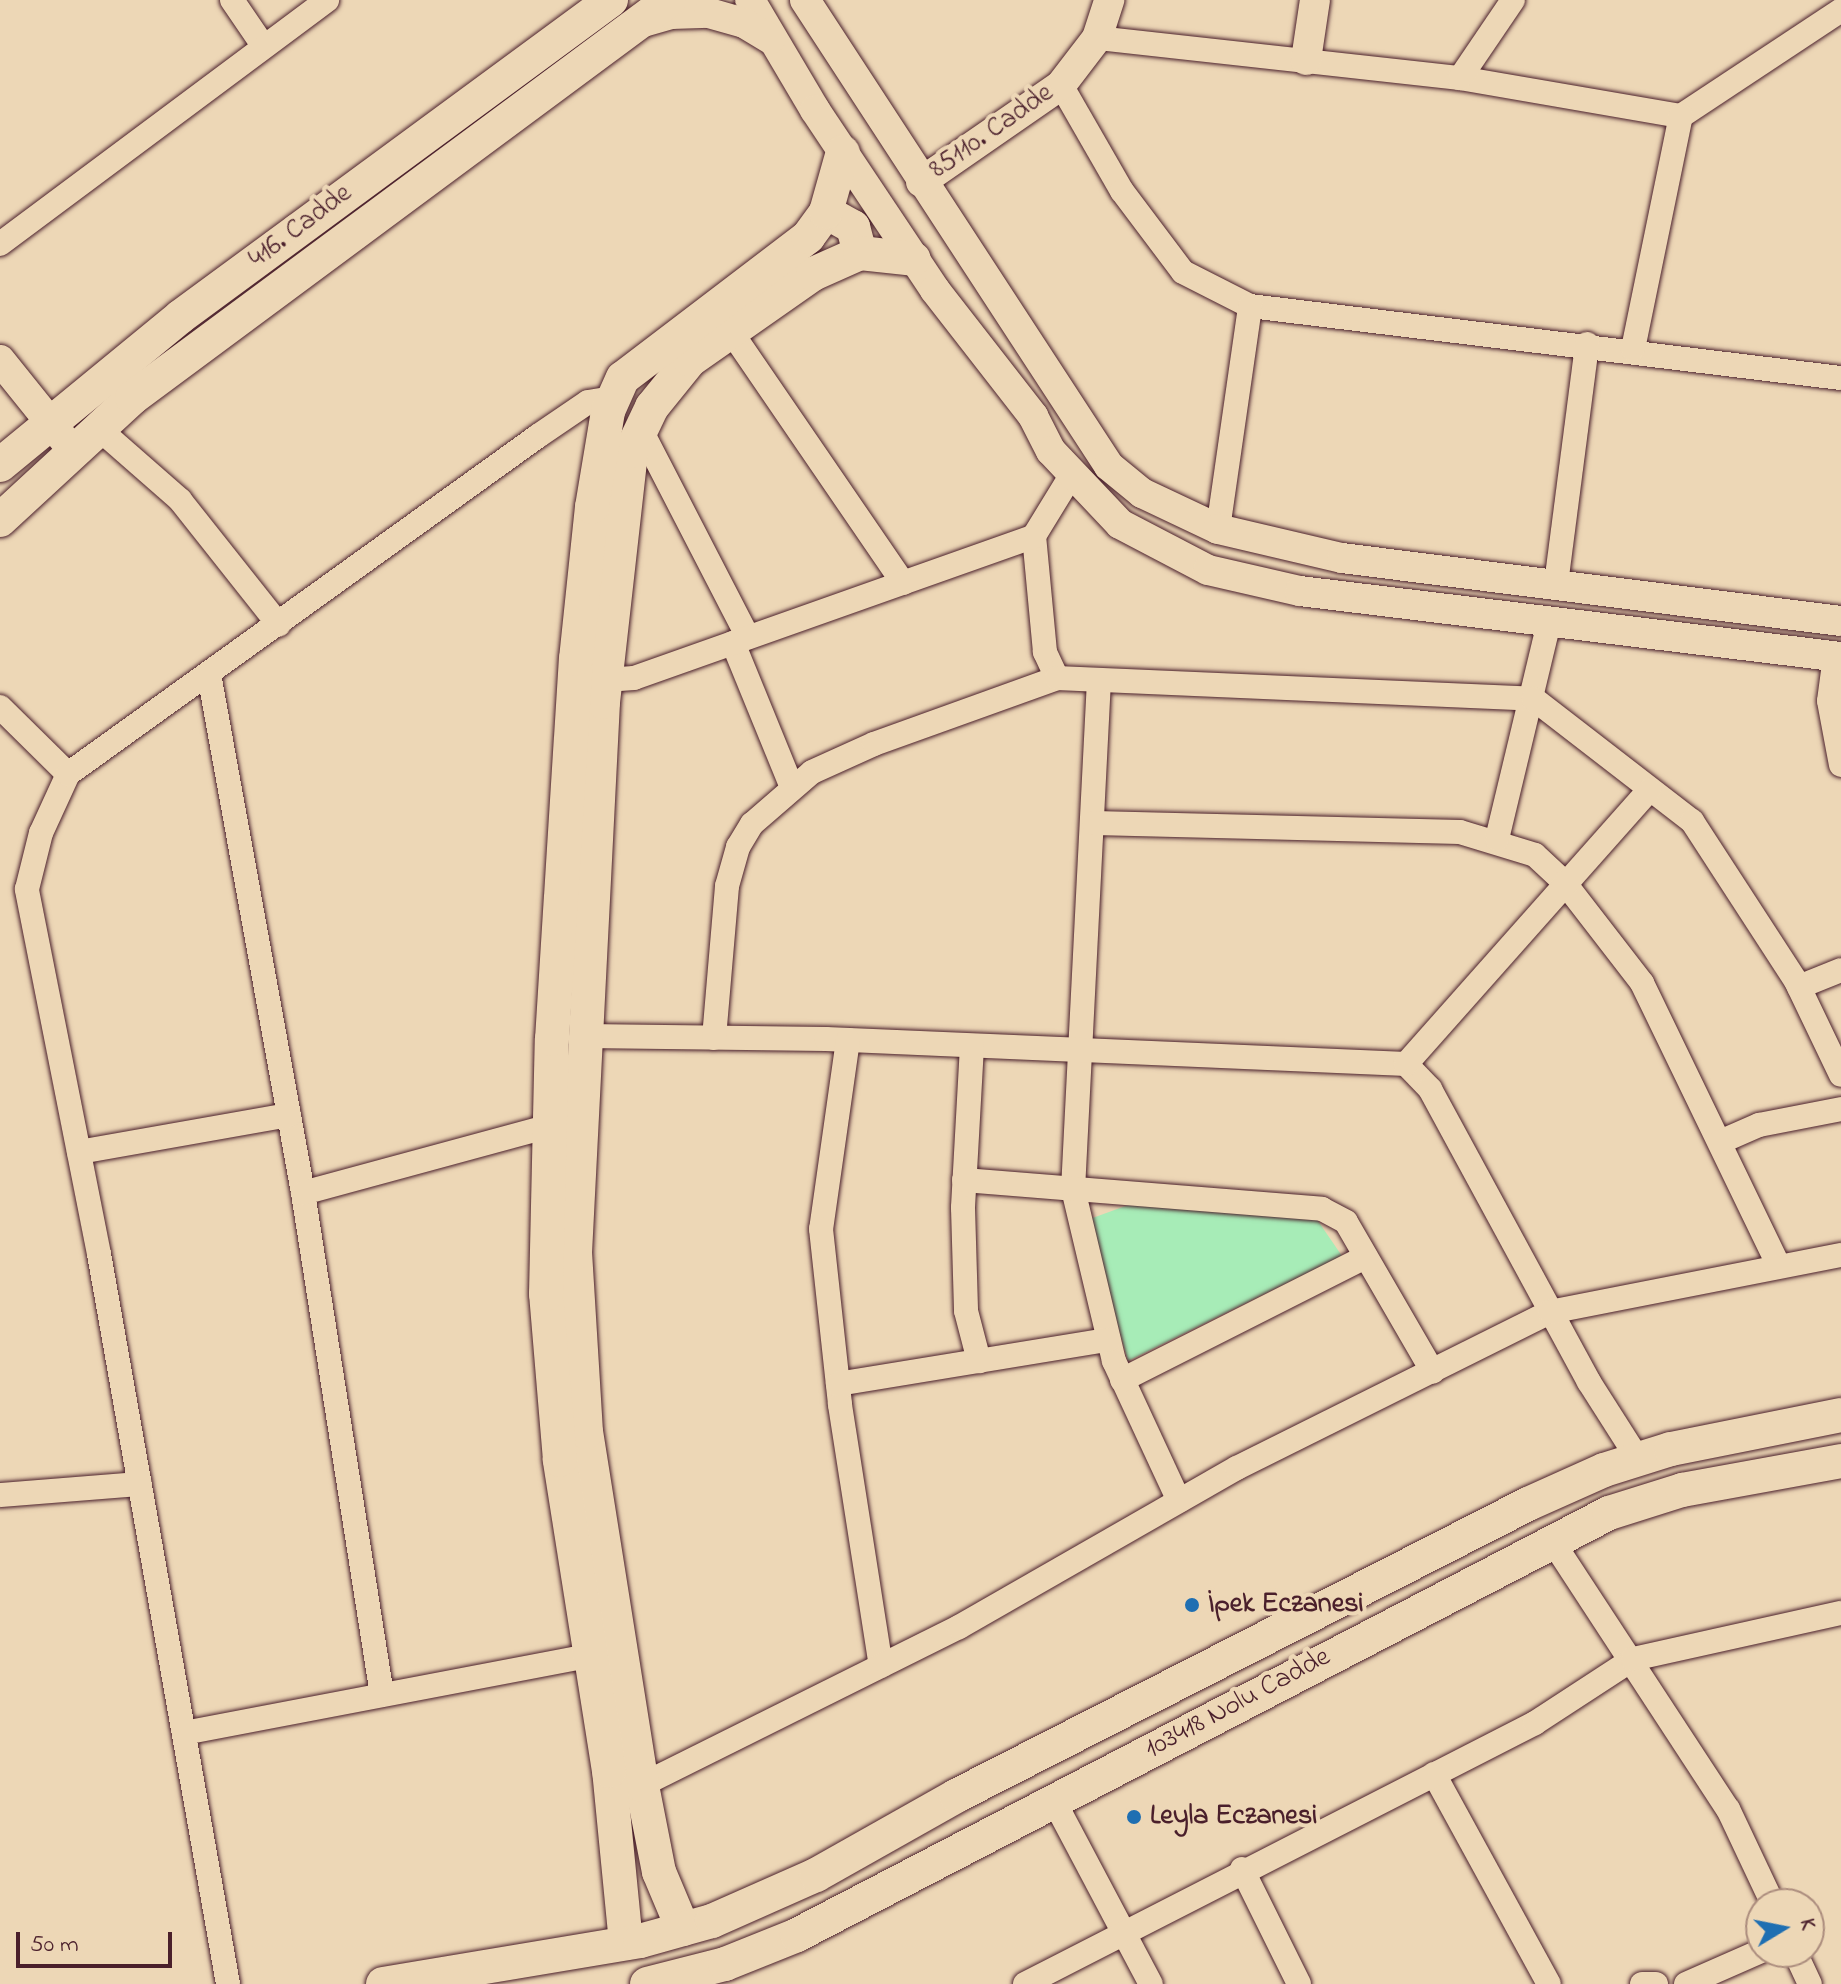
<!DOCTYPE html>
<meta charset="utf-8">
<style>
body{margin:0}
#map{position:relative;width:1841px;height:1984px;overflow:hidden;background:#edd7b6;font-family:"Indie Flower",sans-serif}
div>[style]{position:absolute}
.green>*{inset:0;background:#a7ecb7}
.roads{filter:drop-shadow(0 0 2px #4a1f2b) drop-shadow(0 0 2px #4a1f2b)}
.minor>*{height:24px;margin:-12px;padding:0 12px;transform-origin:12px;border-radius:12px;background:#edd7b6}
.tertiary>*{height:30px;margin:-15px;padding:0 15px;transform-origin:15px;border-radius:15px;background:#edd7b6}
.secondary>*{height:34px;margin:-17px;padding:0 17px;transform-origin:17px;border-radius:17px;background:#edd7b6}
.dots>*{width:22px;height:22px;translate:-50% -50%;box-sizing:border-box;border:4px solid #edd7b6;border-radius:50%}
span{translate:-50% -50%;white-space:nowrap;text-align:center;line-height:1.15;-webkit-text-stroke:8px #edd7b6;paint-order:stroke}
.street-label{font-size:28px;color:#4a1f2b}
.poi-label{font-size:28px;color:#4a1f2b;font-weight:700}
.left{translate:0 -50%;text-align:left}
.north{position:absolute;left:1745px;top:1888px;width:80px;height:80px;box-sizing:border-box;background:#edd7b6;border:2px solid #ac8d7e;border-radius:50%;rotate:80deg;font-size:22px;font-weight:700;line-height:32px;text-align:center;color:#4a1f2b}
.north::after{content:'';display:block;margin:auto;width:28px;height:36px;background:#1f6fb2;clip-path:polygon(50% 0,100% 100%,50% 72%,0 100%)}
.scale{position:absolute;left:16px;top:1932px;width:156px;height:36px;box-sizing:border-box;border:4px solid #4a1f2b;border-top:0;padding-left:10px;font-size:24px;line-height:28px;white-space:nowrap;color:#4a1f2b;-webkit-text-stroke:6px #edd7b6;paint-order:stroke}
</style>
<div id="map">
<div class="green">
<i style="clip-path:polygon(1131px 1204px,1316px 1218px,1342px 1256px,1128px 1361px,1087px 1220px)"></i>
</div>
<div class="roads">
<div class="minor">
<i style="left:232px;top:0;width:53px;rotate:55.7deg"></i>
<i style="left:1097px;top:38px;width:365px;rotate:6.3deg"></i>
<i style="left:1460px;top:78px;width:224px;rotate:9.8deg"></i>
<i style="left:1681px;top:116px;width:192px;rotate:-33.5deg"></i>
<i style="left:1460px;top:78px;width:94px;rotate:-55.8deg"></i>
<i style="left:1061px;top:85px;width:122px;rotate:60.1deg"></i>
<i style="left:1122px;top:191px;width:101px;rotate:53deg"></i>
<i style="left:1183px;top:272px;width:75px;rotate:26.9deg"></i>
<i style="left:1250px;top:306px;width:595px;rotate:6.95deg"></i>
<i style="left:0;top:244px;width:408px;rotate:-36.7deg"></i>
<i style="left:732px;top:333px;width:303px;rotate:55.6deg"></i>
<i style="left:1633px;top:349px;width:238px;rotate:-78.4deg"></i>
<i style="left:99px;top:429px;width:108px;rotate:41.2deg"></i>
<i style="left:180px;top:500px;width:159px;rotate:51.6deg"></i>
<i style="left:641px;top:430px;width:233px;rotate:62.7deg"></i>
<i style="left:1218px;top:529px;width:225px;rotate:-81.8deg"></i>
<i style="left:1556px;top:584px;width:242px;rotate:-82.6deg"></i>
<i style="left:733px;top:643px;width:153px;rotate:67.8deg"></i>
<i style="left:1835px;top:656px;width:45px;rotate:97.6deg"></i>
<i style="left:1829px;top:701px;width:65px;rotate:79.4deg"></i>
<i style="left:209px;top:674px;width:527px;rotate:79.73deg"></i>
<i style="left:303px;top:1193px;width:508px;rotate:81.06deg"></i>
<i style="left:1057px;top:678px;width:29px;rotate:-115deg"></i>
<i style="left:1045px;top:652px;width:117px;rotate:-95.4deg"></i>
<i style="left:1034px;top:536px;width:73px;rotate:-58.5deg"></i>
<i style="left:605px;top:680px;width:29px;rotate:-4deg"></i>
<i style="left:634px;top:678px;width:424px;rotate:-19.5deg"></i>
<i style="left:1099px;top:680px;width:510px;rotate:92.92deg"></i>
<i style="left:1073px;top:1189px;width:177px;rotate:76.6deg"></i>
<i style="left:1114px;top:1361px;width:154px;rotate:65.1deg"></i>
<i style="left:0;top:707px;width:95px;rotate:44.6deg"></i>
<i style="left:1094px;top:823px;width:366px;rotate:1.4deg"></i>
<i style="left:1460px;top:832px;width:78px;rotate:17deg"></i>
<i style="left:1535px;top:855px;width:40px;rotate:43deg"></i>
<i style="left:1564px;top:882px;width:128px;rotate:52.3deg"></i>
<i style="left:1642px;top:983px;width:312px;rotate:64.2deg"></i>
<i style="left:1497px;top:839px;width:222px;rotate:-76.5deg"></i>
<i style="left:1799px;top:987px;width:45px;rotate:-22deg"></i>
<i style="left:585px;top:1036px;width:241px;rotate:0.7deg"></i>
<i style="left:826px;top:1039px;width:581px;rotate:2.47deg"></i>
<i style="left:1406px;top:1064px;width:35px;rotate:46deg"></i>
<i style="left:1430px;top:1089px;width:333px;rotate:61.5deg"></i>
<i style="left:1589px;top:1382px;width:91px;rotate:57.5deg"></i>
<i style="left:714px;top:1038px;width:153px;rotate:-85.1deg"></i>
<i style="left:727px;top:886px;width:41px;rotate:-74.2deg"></i>
<i style="left:738px;top:847px;width:27px;rotate:-59deg"></i>
<i style="left:752px;top:824px;width:79px;rotate:-40.9deg"></i>
<i style="left:812px;top:772px;width:68px;rotate:-24.3deg"></i>
<i style="left:874px;top:744px;width:195px;rotate:-19.8deg"></i>
<i style="left:1057px;top:678px;width:477px;rotate:2.5deg"></i>
<i style="left:1534px;top:699px;width:200px;rotate:37.7deg"></i>
<i style="left:1692px;top:821px;width:191px;rotate:57deg"></i>
<i style="left:1796px;top:981px;width:104px;rotate:64.4deg"></i>
<i style="left:848px;top:1040px;width:191px;rotate:98.1deg"></i>
<i style="left:821px;top:1229px;width:177px;rotate:83.8deg"></i>
<i style="left:840px;top:1405px;width:264px;rotate:81.1deg"></i>
<i style="left:972px;top:1046px;width:162px;rotate:93.2deg"></i>
<i style="left:963px;top:1208px;width:103px;rotate:88.3deg"></i>
<i style="left:966px;top:1311px;width:52px;rotate:75.4deg"></i>
<i style="left:1406px;top:1064px;width:366px;rotate:-48.4deg"></i>
<i style="left:1720px;top:1142px;width:43px;rotate:-23.6deg"></i>
<i style="left:1759px;top:1125px;width:84px;rotate:-11deg"></i>
<i style="left:79px;top:1152px;width:213px;rotate:-10deg"></i>
<i style="left:964px;top:1180px;width:359px;rotate:4.6deg"></i>
<i style="left:1322px;top:1209px;width:27px;rotate:28deg"></i>
<i style="left:1346px;top:1222px;width:173px;rotate:59.9deg"></i>
<i style="left:303px;top:1193px;width:256px;rotate:-15.2deg"></i>
<i style="left:1122px;top:1380px;width:273px;rotate:-26.8deg"></i>
<i style="left:838px;top:1384px;width:274px;rotate:-9.3deg"></i>
<i style="left:0;top:1495px;width:140px;rotate:-4.5deg"></i>
<i style="left:1551px;top:1539px;width:323px;rotate:56.8deg"></i>
<i style="left:1728px;top:1809px;width:105px;rotate:64.7deg"></i>
<i style="left:184px;top:1733px;width:414px;rotate:-10.8deg"></i>
<i style="left:1434px;top:1774px;width:239px;rotate:61.3deg"></i>
<i style="left:642px;top:1785px;width:354px;rotate:-26.5deg"></i>
<i style="left:959px;top:1627px;width:320px;rotate:-29.8deg"></i>
<i style="left:1237px;top:1468px;width:350px;rotate:-26.5deg"></i>
<i style="left:1550px;top:1312px;width:297px;rotate:-11.1deg"></i>
<i style="left:1054px;top:1801px;width:207px;rotate:62.1deg"></i>
<i style="left:1242px;top:1869px;width:128px;rotate:63.6deg"></i>
<i style="left:1795px;top:1952px;width:35px;rotate:65deg"></i>
<i style="left:228px;top:1984px;width:741px;rotate:-100.02deg"></i>
<i style="left:99px;top:1254px;width:372px;rotate:-101.2deg"></i>
<i style="left:27px;top:889px;width:58px;rotate:-76deg"></i>
<i style="left:41px;top:833px;width:65px;rotate:-65.4deg"></i>
<i style="left:68px;top:774px;width:579px;rotate:-35.72deg"></i>
<i style="left:538px;top:436px;width:60px;rotate:-34.2deg"></i>
<i style="left:588px;top:402px;width:26px;rotate:-9deg"></i>
<i style="left:1025px;top:1984px;width:573px;rotate:-27.1deg"></i>
<i style="left:1535px;top:1723px;width:117px;rotate:-33.1deg"></i>
<i style="left:1633px;top:1659px;width:213px;rotate:-12.5deg"></i>
<i style="left:1642px;top:1984px;width:14px"></i>
<i style="left:1686px;top:1984px;width:82px;rotate:-23.7deg"></i>
</div>
<div class="tertiary">
<i style="left:750px;top:0;width:128px;rotate:59.4deg"></i>
<i style="left:815px;top:110px;width:216px;rotate:56.3deg"></i>
<i style="left:935px;top:290px;width:160px;rotate:52.1deg"></i>
<i style="left:1033px;top:416px;width:39px;rotate:63deg"></i>
<i style="left:1051px;top:451px;width:100px;rotate:46.6deg"></i>
<i style="left:1120px;top:524px;width:99px;rotate:27.6deg"></i>
<i style="left:1208px;top:570px;width:94px;rotate:12.9deg"></i>
<i style="left:1300px;top:591px;width:545px;rotate:6.96deg"></i>
<i style="left:805px;top:0;width:556px;rotate:56.88deg"></i>
<i style="left:1109px;top:466px;width:43px;rotate:39.3deg"></i>
<i style="left:1142px;top:493px;width:84px;rotate:25.3deg"></i>
<i style="left:1218px;top:529px;width:127px;rotate:13.2deg"></i>
<i style="left:1342px;top:558px;width:503px;rotate:7.2deg"></i>
<i style="left:643px;top:22px;width:29px;rotate:-16deg"></i>
<i style="left:671px;top:14px;width:38px;rotate:-2deg"></i>
<i style="left:709px;top:13px;width:36px;rotate:16deg"></i>
<i style="left:744px;top:23px;width:31px;rotate:31deg"></i>
<i style="left:1306px;top:60px;width:61px;rotate:-81.5deg"></i>
<i style="left:921px;top:182px;width:170px;rotate:-34.7deg"></i>
<i style="left:1061px;top:85px;width:59px;rotate:-52.5deg"></i>
<i style="left:1097px;top:38px;width:40px;rotate:-72deg"></i>
<i style="left:0;top:360px;width:118px;rotate:51.2deg"></i>
</div>
<div class="secondary">
<i style="left:826px;top:212px;width:31px;rotate:29deg"></i>
<i style="left:853px;top:227px;width:27px;rotate:75deg"></i>
<i style="left:0;top:465px;width:233px;rotate:-39.4deg"></i>
<i style="left:180px;top:317px;width:535px;rotate:-36.33deg"></i>
<i style="left:0;top:520px;width:180px;rotate:-42.7deg"></i>
<i style="left:132px;top:398px;width:668px;rotate:-36.54deg"></i>
<i style="left:683px;top:1929px;width:62px;rotate:-112.8deg"></i>
<i style="left:659px;top:1872px;width:89px;rotate:-101.1deg"></i>
<i style="left:642px;top:1785px;width:357px;rotate:-99deg"></i>
<i style="left:586px;top:1432px;width:179px;rotate:-93.5deg"></i>
<i style="left:575px;top:1253px;width:552px;rotate:-87.09deg"></i>
<i style="left:603px;top:702px;width:253px;rotate:-83.6deg"></i>
<i style="left:631px;top:451px;width:49px;rotate:-64.5deg"></i>
<i style="left:652px;top:407px;width:60px;rotate:-51deg"></i>
<i style="left:690px;top:360px;width:150px;rotate:-35deg"></i>
<i style="left:813px;top:274px;width:51px;rotate:-24.1deg"></i>
<i style="left:860px;top:253px;width:54px;rotate:6.3deg"></i>
<i style="left:626px;top:1943px;width:173px;rotate:-95.6deg"></i>
<i style="left:609px;top:1771px;width:315px;rotate:-99deg"></i>
<i style="left:560px;top:1460px;width:167px;rotate:-94.8deg"></i>
<i style="left:546px;top:1294px;width:255px;rotate:-88.7deg"></i>
<i style="left:552px;top:1039px;width:381px;rotate:-86.4deg"></i>
<i style="left:576px;top:659px;width:153px;rotate:-84deg"></i>
<i style="left:592px;top:507px;width:97px;rotate:-80.5deg"></i>
<i style="left:608px;top:411px;width:36px;rotate:-66deg"></i>
<i style="left:623px;top:378px;width:233px;rotate:-37.3deg"></i>
<i style="left:808px;top:237px;width:31px;rotate:-54deg"></i>
<i style="left:826px;top:212px;width:62px;rotate:-74.2deg"></i>
<i style="left:383px;top:1984px;width:261px;rotate:-9.5deg"></i>
<i style="left:640px;top:1941px;width:75px;rotate:-15.5deg"></i>
<i style="left:712px;top:1921px;width:114px;rotate:-23.9deg"></i>
<i style="left:816px;top:1875px;width:161px;rotate:-29.4deg"></i>
<i style="left:956px;top:1796px;width:642px;rotate:-27.04deg"></i>
<i style="left:1528px;top:1504px;width:83px;rotate:-24.1deg"></i>
<i style="left:1604px;top:1470px;width:70px;rotate:-17.4deg"></i>
<i style="left:1671px;top:1449px;width:173px;rotate:-11.3deg"></i>
<i style="left:647px;top:1984px;width:81px;rotate:-14.4deg"></i>
<i style="left:725px;top:1964px;width:78px;rotate:-21.9deg"></i>
<i style="left:797px;top:1935px;width:915px;rotate:-27.46deg"></i>
<i style="left:1609px;top:1513px;width:77px;rotate:-17.5deg"></i>
<i style="left:1682px;top:1490px;width:162px;rotate:-10.3deg"></i>
</div>
</div>
<div class="dots">
<i style="left:1192px;top:1605px;background:#1f6fb2"></i>
<i style="left:1134px;top:1817px;background:#1f6fb2"></i>
</div>
<div class="street-label">
<span style="left:992px;top:132px;rotate:-35deg">85110. Cadde</span>
<span style="left:301px;top:227px;rotate:-37deg">416. Cadde</span>
<span style="left:1238px;top:1704px;rotate:-28deg">103418 Nolu Cadde</span>
</div>
<div class="poi-label">
<span class="left" style="left:1208px;top:1605px">İpek Eczanesi</span>
<span class="left" style="left:1150px;top:1817px">Leyla Eczanesi</span>
</div>
<div class="north">K</div>
<div class="scale">50 m</div>
</div>
